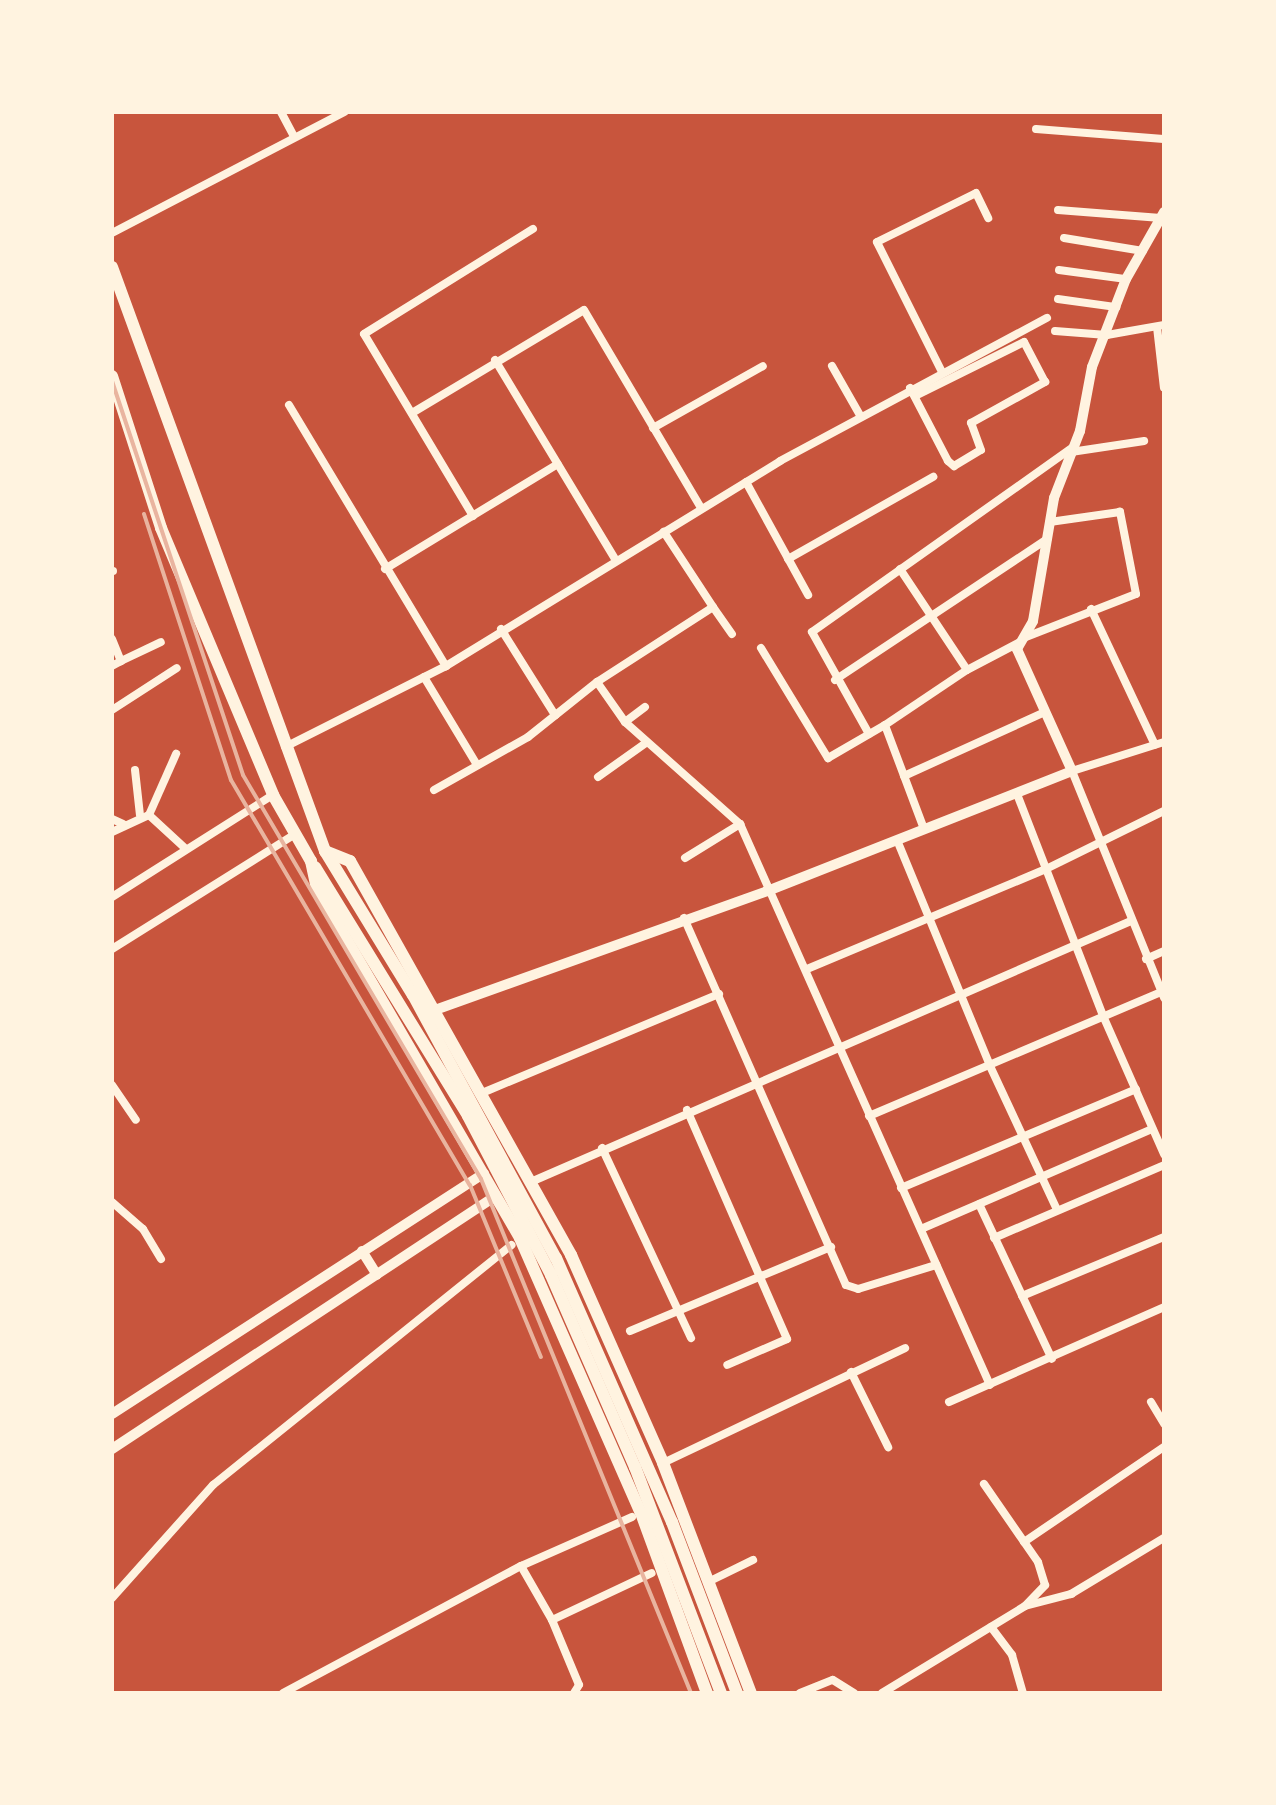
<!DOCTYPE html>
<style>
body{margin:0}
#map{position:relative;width:1276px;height:1805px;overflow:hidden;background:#c8553d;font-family:"Work Sans",sans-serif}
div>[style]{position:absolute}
.minor>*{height:8px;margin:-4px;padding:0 4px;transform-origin:4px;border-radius:4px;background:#fff3e0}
.tertiary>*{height:10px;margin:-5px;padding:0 5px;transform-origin:5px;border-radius:5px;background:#fff3e0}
.primary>*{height:12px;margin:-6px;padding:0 6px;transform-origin:6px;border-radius:6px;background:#fff3e0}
.rail>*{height:4px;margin:-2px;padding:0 2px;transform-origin:2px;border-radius:2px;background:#e9b49f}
span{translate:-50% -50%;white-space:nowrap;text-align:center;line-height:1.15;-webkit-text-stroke:7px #fff3e0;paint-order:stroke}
.frame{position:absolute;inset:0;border:114px solid #fff3e0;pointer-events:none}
</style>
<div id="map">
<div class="minor">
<i style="left:281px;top:112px;width:27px;rotate:62deg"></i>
<i style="left:1036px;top:129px;width:128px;rotate:4.5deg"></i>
<i style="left:1058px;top:210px;width:103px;rotate:4.4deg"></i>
<i style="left:112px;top:233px;width:262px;rotate:-27.5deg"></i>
<i style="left:1064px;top:238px;width:80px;rotate:9.3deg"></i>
<i style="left:1059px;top:270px;width:68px;rotate:7.7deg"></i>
<i style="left:1058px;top:299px;width:59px;rotate:7.9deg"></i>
<i style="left:1157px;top:327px;width:61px;rotate:83.5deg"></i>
<i style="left:1055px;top:331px;width:52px;rotate:4.4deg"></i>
<i style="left:1107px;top:335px;width:58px;rotate:-10deg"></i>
<i style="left:495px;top:360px;width:232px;rotate:58.9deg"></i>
<i style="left:832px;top:366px;width:56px;rotate:60.3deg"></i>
<i style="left:941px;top:370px;width:143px;rotate:-116.6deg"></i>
<i style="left:877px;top:242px;width:110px;rotate:-26.3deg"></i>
<i style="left:976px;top:193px;width:28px;rotate:64deg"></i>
<i style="left:910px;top:388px;width:82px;rotate:62.5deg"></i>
<i style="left:948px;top:461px;width:8px;rotate:40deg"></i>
<i style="left:954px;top:466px;width:31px;rotate:-31deg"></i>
<i style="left:981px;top:450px;width:29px;rotate:-110deg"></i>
<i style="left:971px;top:423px;width:85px;rotate:-29deg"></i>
<i style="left:1045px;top:382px;width:45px;rotate:-117.7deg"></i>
<i style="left:1024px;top:342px;width:122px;rotate:153.6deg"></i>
<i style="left:289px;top:405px;width:305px;rotate:59deg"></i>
<i style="left:412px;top:413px;width:200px;rotate:-30.9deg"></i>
<i style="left:584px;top:310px;width:230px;rotate:59.4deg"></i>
<i style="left:653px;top:428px;width:126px;rotate:-29.4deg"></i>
<i style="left:1071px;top:452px;width:74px;rotate:-8.6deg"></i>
<i style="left:746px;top:482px;width:129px;rotate:61.2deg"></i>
<i style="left:473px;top:516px;width:212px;rotate:-120.9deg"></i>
<i style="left:364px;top:334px;width:199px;rotate:-31.9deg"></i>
<i style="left:788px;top:559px;width:167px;rotate:-29.5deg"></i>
<i style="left:385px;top:569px;width:202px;rotate:-31.3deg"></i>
<i style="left:900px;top:569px;width:121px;rotate:56.4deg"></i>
<i style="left:112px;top:571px;width:1px"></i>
<i style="left:713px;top:607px;width:33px;rotate:55deg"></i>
<i style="left:1091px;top:609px;width:150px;rotate:64.8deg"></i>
<i style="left:501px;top:629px;width:102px;rotate:57.9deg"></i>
<i style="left:1026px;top:637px;width:118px;rotate:-21.4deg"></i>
<i style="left:1136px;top:594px;width:84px;rotate:-101deg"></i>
<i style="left:1120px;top:512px;width:71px;rotate:171.9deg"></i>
<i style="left:112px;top:639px;width:24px;rotate:68deg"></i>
<i style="left:121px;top:661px;width:10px;rotate:151deg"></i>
<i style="left:761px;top:648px;width:129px;rotate:58.7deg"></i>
<i style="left:828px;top:758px;width:66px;rotate:-30.1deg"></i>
<i style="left:121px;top:661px;width:44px;rotate:-25.4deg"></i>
<i style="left:424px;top:677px;width:103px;rotate:58.9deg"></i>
<i style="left:835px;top:680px;width:255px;rotate:-33.6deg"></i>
<i style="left:597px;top:682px;width:49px;rotate:55deg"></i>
<i style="left:625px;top:722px;width:154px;rotate:41.6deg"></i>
<i style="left:740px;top:824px;width:614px;rotate:65.98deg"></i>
<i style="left:112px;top:710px;width:77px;rotate:-32.9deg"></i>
<i style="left:625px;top:722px;width:25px;rotate:-37deg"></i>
<i style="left:869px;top:734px;width:117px;rotate:-119.2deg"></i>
<i style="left:812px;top:632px;width:320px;rotate:-35.3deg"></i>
<i style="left:1164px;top:742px;width:96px;rotate:162.5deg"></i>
<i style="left:1072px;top:771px;width:245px;rotate:67.9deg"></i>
<i style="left:285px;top:747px;width:180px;rotate:-26.7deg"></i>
<i style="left:446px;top:666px;width:392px;rotate:-31.5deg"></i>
<i style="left:780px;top:461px;width:303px;rotate:-28.2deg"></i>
<i style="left:135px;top:770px;width:45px;rotate:83.7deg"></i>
<i style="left:904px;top:776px;width:155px;rotate:-24.4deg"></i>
<i style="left:598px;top:777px;width:60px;rotate:-35.5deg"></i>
<i style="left:434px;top:790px;width:108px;rotate:-29.4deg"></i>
<i style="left:528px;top:737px;width:88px;rotate:-38.6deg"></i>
<i style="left:597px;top:682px;width:138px;rotate:-32.9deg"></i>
<i style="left:713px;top:607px;width:90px;rotate:-123.2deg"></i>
<i style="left:1017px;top:794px;width:240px;rotate:68.8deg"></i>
<i style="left:1104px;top:1018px;width:149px;rotate:66.2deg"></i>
<i style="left:149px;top:815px;width:67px;rotate:-66.1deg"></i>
<i style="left:112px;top:819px;width:12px;rotate:24deg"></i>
<i style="left:924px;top:829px;width:111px;rotate:-110.6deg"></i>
<i style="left:885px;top:725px;width:99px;rotate:-33.9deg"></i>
<i style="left:967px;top:670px;width:60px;rotate:-27.8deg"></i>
<i style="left:112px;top:832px;width:41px;rotate:-24.7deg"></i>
<i style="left:149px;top:815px;width:50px;rotate:42.6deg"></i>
<i style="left:897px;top:840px;width:244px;rotate:67.6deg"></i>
<i style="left:990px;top:1066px;width:159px;rotate:65deg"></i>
<i style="left:685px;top:858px;width:65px;rotate:-31.7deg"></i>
<i style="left:112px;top:897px;width:191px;rotate:-32.4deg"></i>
<i style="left:684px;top:918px;width:401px;rotate:66.2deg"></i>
<i style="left:846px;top:1285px;width:13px;rotate:18deg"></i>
<i style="left:858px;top:1289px;width:82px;rotate:-17.1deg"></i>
<i style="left:112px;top:949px;width:216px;rotate:-32.1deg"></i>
<i style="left:1146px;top:959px;width:20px;rotate:-24deg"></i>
<i style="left:807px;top:969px;width:259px;rotate:-22.7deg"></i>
<i style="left:1046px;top:869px;width:131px;rotate:-26.2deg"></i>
<i style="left:112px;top:1085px;width:42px;rotate:55.6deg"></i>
<i style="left:482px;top:1093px;width:257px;rotate:-22.7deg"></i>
<i style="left:687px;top:1110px;width:250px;rotate:66.4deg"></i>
<i style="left:787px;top:1339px;width:65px;rotate:156.6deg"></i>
<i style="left:869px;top:1116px;width:317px;rotate:-23deg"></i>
<i style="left:602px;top:1148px;width:210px;rotate:64.9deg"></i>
<i style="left:533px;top:1181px;width:652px;rotate:-23.5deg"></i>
<i style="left:901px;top:1188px;width:255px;rotate:-22.8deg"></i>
<i style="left:112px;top:1202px;width:41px;rotate:41.1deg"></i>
<i style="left:143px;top:1229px;width:35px;rotate:59deg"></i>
<i style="left:979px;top:1204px;width:171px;rotate:64.8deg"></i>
<i style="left:921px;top:1229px;width:252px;rotate:-23.4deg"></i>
<i style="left:994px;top:1238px;width:185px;rotate:-23.2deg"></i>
<i style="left:1022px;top:1296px;width:154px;rotate:-22.6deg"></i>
<i style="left:630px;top:1331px;width:218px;rotate:-22.7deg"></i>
<i style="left:851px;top:1372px;width:84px;rotate:63.7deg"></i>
<i style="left:949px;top:1402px;width:235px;rotate:-23.8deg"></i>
<i style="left:1151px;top:1402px;width:26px;rotate:59deg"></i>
<i style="left:663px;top:1463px;width:268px;rotate:-25.4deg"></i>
<i style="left:632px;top:1517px;width:121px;rotate:156.2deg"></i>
<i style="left:521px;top:1566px;width:62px;rotate:60.1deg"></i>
<i style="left:552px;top:1620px;width:110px;rotate:-25.2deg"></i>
<i style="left:1024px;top:1542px;width:169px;rotate:-34.2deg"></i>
<i style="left:710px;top:1581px;width:48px;rotate:-26deg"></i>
<i style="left:112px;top:1598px;width:152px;rotate:-48.2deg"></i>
<i style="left:213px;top:1485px;width:383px;rotate:-38.8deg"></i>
<i style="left:1025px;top:1606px;width:48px;rotate:-14.6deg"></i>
<i style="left:1071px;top:1594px;width:109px;rotate:-31.1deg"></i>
<i style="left:552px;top:1620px;width:70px;rotate:67.4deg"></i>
<i style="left:579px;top:1685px;width:9px;rotate:122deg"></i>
<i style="left:991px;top:1627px;width:35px;rotate:53deg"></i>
<i style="left:1012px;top:1655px;width:40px;rotate:74deg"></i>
<i style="left:283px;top:1693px;width:270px;rotate:-28.1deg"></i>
<i style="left:800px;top:1693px;width:35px;rotate:-22deg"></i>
<i style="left:833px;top:1680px;width:25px;rotate:32deg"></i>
<i style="left:882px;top:1693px;width:167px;rotate:-31.3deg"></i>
<i style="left:1025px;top:1606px;width:29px;rotate:-46deg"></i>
<i style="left:1045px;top:1585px;width:24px;rotate:-107deg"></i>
<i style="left:1038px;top:1562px;width:95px;rotate:-124.7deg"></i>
</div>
<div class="tertiary">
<i style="left:435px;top:1010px;width:356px;rotate:-19.7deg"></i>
<i style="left:770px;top:890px;width:325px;rotate:-21.5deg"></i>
<i style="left:1072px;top:771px;width:134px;rotate:-114.3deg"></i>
<i style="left:1017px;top:649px;width:32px;rotate:-60deg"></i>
<i style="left:1033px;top:621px;width:125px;rotate:-80.3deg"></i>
<i style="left:1054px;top:498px;width:72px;rotate:-68.8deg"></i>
<i style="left:1080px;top:431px;width:65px;rotate:-79.4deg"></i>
<i style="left:1092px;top:367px;width:94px;rotate:-68.9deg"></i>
<i style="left:1126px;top:279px;width:77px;rotate:-60.4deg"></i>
<i style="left:362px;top:1251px;width:28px;rotate:58deg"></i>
<i style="left:112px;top:1414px;width:443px;rotate:-32.9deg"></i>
<i style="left:112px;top:1449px;width:460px;rotate:-33.4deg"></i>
</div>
<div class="primary">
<i style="left:112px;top:267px;width:622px;rotate:69.96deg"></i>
<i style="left:325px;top:851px;width:27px;rotate:22deg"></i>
<i style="left:350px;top:861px;width:452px;rotate:60.7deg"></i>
<i style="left:571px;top:1255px;width:227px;rotate:66.1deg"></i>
<i style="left:663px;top:1463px;width:246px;rotate:69.1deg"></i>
<i style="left:112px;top:376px;width:160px;rotate:72.1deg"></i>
<i style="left:161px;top:528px;width:290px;rotate:67.2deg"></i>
<i style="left:273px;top:795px;width:76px;rotate:60.1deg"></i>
<i style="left:311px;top:861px;width:29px;rotate:78deg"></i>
<i style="left:317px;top:889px;width:404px;rotate:59.8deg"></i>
<i style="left:520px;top:1238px;width:300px;rotate:66.3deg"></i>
<i style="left:641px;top:1513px;width:192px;rotate:69.9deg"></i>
<i style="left:325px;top:851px;width:169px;rotate:58.6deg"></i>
<i style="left:413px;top:995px;width:299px;rotate:61.5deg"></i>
<i style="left:556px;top:1258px;width:288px;rotate:66.3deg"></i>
<i style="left:672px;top:1522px;width:183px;rotate:69.2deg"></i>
<i style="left:315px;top:867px;width:292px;rotate:58.4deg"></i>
<i style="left:468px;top:1116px;width:179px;rotate:62.4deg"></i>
<i style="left:551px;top:1275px;width:210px;rotate:66.4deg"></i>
<i style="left:635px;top:1467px;width:242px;rotate:69.2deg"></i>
</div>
<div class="rail">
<i style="left:112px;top:381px;width:415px;rotate:71.6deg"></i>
<i style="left:243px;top:775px;width:469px;rotate:59.5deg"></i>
<i style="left:481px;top:1179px;width:555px;rotate:67.78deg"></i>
<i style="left:144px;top:514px;width:280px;rotate:71.9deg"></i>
<i style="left:231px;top:780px;width:470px;rotate:59.5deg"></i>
<i style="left:470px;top:1185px;width:186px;rotate:67.6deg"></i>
</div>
<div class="frame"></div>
</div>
